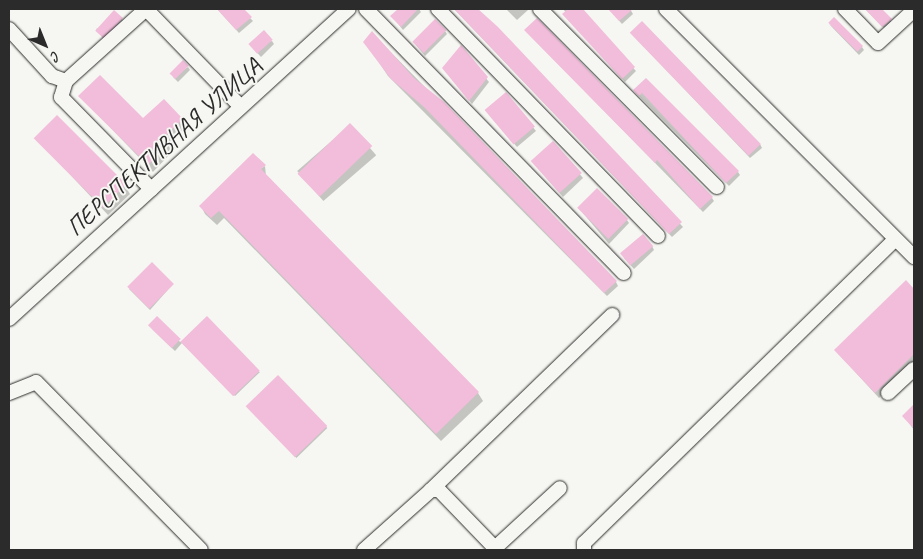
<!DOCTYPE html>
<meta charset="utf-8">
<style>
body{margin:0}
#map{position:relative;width:923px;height:559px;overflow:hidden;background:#f6f6f2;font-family:Caveat,sans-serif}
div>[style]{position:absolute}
.shadow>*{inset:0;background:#0003;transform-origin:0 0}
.building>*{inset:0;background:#f1bdda;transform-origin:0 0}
.roads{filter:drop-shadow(0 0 1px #2b2b2b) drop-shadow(0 0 1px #2b2b2b)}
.minor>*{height:14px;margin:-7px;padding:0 7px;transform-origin:7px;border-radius:7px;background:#f6f6f2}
span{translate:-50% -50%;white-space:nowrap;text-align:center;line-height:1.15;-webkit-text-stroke:4px #f6f6f2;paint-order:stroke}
.street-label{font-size:25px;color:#2b2b2b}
.frame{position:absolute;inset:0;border:10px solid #2b2b2b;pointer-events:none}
.north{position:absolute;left:20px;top:20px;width:50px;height:50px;-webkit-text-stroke:4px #f6f6f2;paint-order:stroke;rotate:136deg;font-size:14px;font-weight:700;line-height:20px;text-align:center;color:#2b2b2b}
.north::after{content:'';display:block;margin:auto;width:18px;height:22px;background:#2b2b2b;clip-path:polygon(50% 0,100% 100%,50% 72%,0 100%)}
</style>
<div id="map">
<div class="shadow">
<i style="clip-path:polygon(217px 9px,241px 9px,253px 21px,239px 33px)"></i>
<i style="clip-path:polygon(399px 9px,419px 9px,421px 12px,403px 30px,392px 16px)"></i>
<i style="clip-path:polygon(454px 9px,476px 9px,497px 28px,683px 227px,672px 237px)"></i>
<i style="clip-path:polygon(506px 9px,527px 9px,528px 10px,517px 20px)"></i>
<i style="clip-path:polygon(563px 9px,580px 9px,636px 71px,625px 82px)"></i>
<i style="clip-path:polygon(609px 9px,630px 9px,633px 14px,622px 24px)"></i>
<i style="clip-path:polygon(865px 9px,880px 9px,892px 22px,884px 28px)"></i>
<i style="clip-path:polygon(122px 19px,125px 25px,106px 42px,96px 29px)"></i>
<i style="clip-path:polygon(829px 24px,862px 47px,864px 50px,859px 55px)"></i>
<i style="clip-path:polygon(445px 31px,447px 34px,425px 56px,416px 45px)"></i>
<i style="clip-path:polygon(372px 33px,616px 282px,618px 286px,607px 296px,388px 76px,378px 61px)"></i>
<i style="clip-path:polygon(528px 33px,712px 198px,714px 201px,703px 212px)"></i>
<i style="clip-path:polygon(631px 33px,760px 144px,762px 148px,750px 158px)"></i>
<i style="clip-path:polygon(272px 41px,274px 44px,261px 57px,250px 45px)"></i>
<i style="clip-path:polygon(461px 47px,489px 82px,472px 104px,446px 71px)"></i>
<i style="clip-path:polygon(188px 67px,190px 70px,178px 82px,173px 77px)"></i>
<i style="clip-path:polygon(646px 80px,738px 172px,740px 175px,729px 186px,636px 93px,634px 90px)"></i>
<i style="clip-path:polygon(506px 94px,536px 131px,517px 147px,490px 116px)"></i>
<i style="clip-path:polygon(80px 96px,143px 119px,182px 120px,186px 127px,168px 144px,172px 152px,153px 172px)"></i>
<i style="left:350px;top:125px;width:40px;height:70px;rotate:49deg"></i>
<i style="clip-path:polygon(36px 138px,125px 186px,130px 194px,108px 215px)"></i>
<i style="clip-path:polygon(553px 142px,583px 178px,563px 197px,536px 166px)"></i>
<i style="clip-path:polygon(265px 166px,266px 176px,478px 393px,483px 401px,441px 441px,224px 218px,217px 225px,205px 214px,201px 206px)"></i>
<i style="clip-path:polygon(582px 212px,627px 220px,629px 223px,609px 244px)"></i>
<i style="clip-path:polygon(652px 246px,654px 250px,634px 269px,624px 258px)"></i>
<i style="clip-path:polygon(906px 282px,914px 290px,914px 363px,879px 398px,836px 351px)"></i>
<i style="clip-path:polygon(173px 284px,150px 310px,129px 289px)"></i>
<i style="clip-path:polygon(152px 329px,181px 342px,260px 372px,235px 396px,182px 343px,175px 351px)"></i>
<i style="left:278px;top:377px;width:71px;height:43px;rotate:46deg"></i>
<i style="clip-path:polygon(914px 406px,914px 430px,904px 416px)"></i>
</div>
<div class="building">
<i style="clip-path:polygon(217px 9px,244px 9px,252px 17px,236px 30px)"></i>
<i style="clip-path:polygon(398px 9px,418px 9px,401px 27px,390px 16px)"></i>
<i style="clip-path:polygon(454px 9px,478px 9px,498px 27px,682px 222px,669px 234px)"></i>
<i style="clip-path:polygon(568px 9px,583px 9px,635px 67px,622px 79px,562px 14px)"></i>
<i style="clip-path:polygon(608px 9px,633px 9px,619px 21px)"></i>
<i style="clip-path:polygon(865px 9px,882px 9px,892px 19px,882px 27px)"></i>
<i style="left:114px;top:10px;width:12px;height:28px;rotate:42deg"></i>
<i style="left:834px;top:17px;width:41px;height:8px;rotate:45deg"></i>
<i style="clip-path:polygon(537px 18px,713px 197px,700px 209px,657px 160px,655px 163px,524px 30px)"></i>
<i style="left:435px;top:19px;width:16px;height:32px;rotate:45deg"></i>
<i style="left:642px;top:21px;width:171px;height:17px;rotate:46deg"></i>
<i style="left:264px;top:30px;width:13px;height:21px;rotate:48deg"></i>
<i style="clip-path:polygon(372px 31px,414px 78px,444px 102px,617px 281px,604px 293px,424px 107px,391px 79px,363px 42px)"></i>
<i style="clip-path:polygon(461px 45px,488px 77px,469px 101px,442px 68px)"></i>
<i style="left:183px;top:60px;width:8px;height:19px;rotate:45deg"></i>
<i style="clip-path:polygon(100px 75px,143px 118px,164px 99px,183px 119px,163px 138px,169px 144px,148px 165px,78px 96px)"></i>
<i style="clip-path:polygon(646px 78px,739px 171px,726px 183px,642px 93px,639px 96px,633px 90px)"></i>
<i style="left:506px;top:92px;width:45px;height:28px;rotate:50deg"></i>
<i style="left:57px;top:115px;width:98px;height:33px;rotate:45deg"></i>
<i style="left:350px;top:123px;width:32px;height:73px;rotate:46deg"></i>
<i style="left:553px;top:141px;width:43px;height:30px;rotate:48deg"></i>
<i style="clip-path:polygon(253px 153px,266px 165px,261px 169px,479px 392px,436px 434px,219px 211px,211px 218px,199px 206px)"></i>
<i style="left:597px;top:188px;width:44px;height:28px;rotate:45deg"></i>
<i style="left:643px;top:234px;width:16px;height:30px;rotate:50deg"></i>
<i style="left:152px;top:262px;width:31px;height:35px;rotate:45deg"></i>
<i style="clip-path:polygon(906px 280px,914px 289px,914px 354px,875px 393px,834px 350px)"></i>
<i style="left:157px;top:316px;width:33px;height:13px;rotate:44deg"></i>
<i style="left:207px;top:316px;width:76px;height:37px;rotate:46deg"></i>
<i style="left:278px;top:375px;width:71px;height:45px;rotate:46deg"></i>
<i style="clip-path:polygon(914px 404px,914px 429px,902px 416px)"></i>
</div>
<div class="roads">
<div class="minor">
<i style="left:146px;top:9px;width:136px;rotate:45.9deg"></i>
<i style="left:366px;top:9px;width:369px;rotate:45.7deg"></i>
<i style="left:438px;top:9px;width:316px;rotate:45.9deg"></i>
<i style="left:540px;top:9px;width:251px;rotate:45.2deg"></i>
<i style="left:666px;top:9px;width:351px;rotate:45deg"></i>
<i style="left:845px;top:9px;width:47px;rotate:45.9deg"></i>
<i style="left:878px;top:43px;width:49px;rotate:-42.5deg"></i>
<i style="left:9px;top:29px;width:64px;rotate:47.5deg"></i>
<i style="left:52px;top:76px;width:15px;rotate:20deg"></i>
<i style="left:66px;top:81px;width:108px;rotate:-42deg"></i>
<i style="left:66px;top:81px;width:17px;rotate:107deg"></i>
<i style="left:61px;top:97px;width:129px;rotate:45.6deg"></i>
<i style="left:9px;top:319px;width:460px;rotate:-42.4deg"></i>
<i style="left:9px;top:393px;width:29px;rotate:-22deg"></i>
<i style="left:36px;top:382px;width:235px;rotate:45.5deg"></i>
<i style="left:888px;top:393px;width:35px;rotate:-43deg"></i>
<i style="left:431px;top:490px;width:252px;rotate:-44deg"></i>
<i style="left:364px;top:550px;width:90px;rotate:-41.8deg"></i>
<i style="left:431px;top:490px;width:8px"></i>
<i style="left:439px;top:490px;width:81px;rotate:46deg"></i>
<i style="left:495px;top:548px;width:88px;rotate:-42.7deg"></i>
<i style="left:584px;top:550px;width:7px;rotate:-90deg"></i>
<i style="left:584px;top:543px;width:435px;rotate:-44.3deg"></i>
</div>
</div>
<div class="street-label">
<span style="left:164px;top:147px;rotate:-42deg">ПЕРСПЕКТИВНАЯ УЛИЦА</span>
</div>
<div class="frame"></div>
<div class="north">С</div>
</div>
